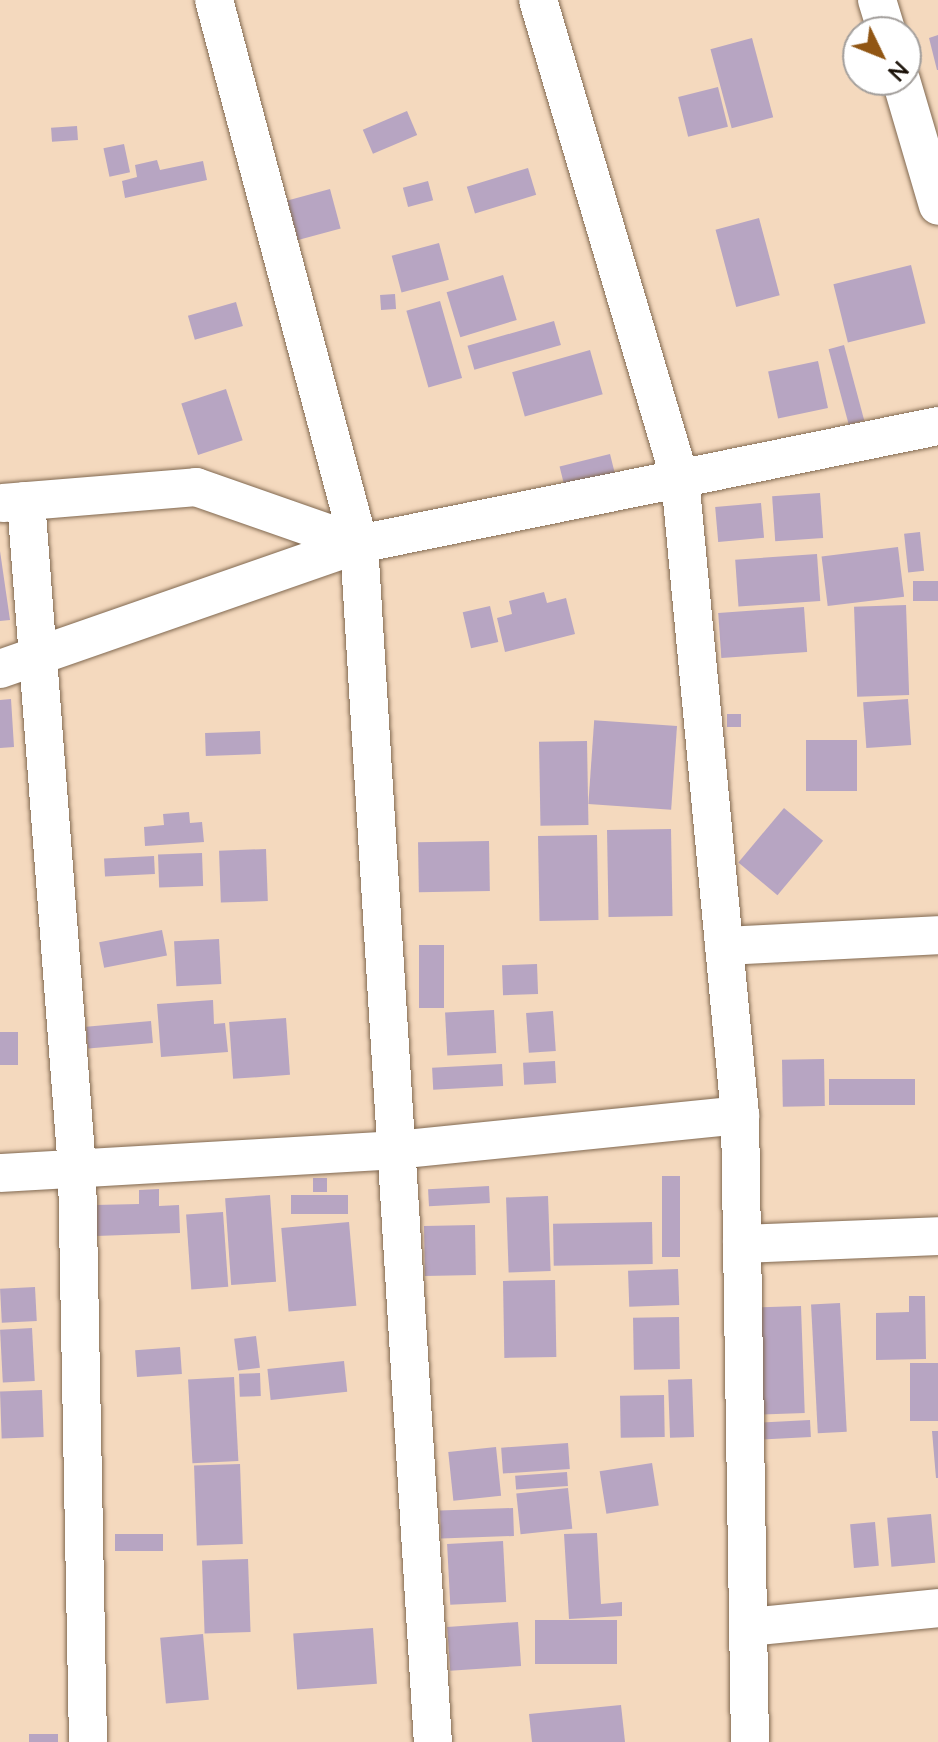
<!DOCTYPE html>
<style>
body{margin:0}
#map{position:relative;width:938px;height:1742px;overflow:hidden;background:#f4d9be;font-family:Lato,sans-serif}
div>[style]{position:absolute}
.building>*{inset:0;background:#b7a5c2;transform-origin:0 0}
.roads{filter:drop-shadow(0 0 2px #816951) drop-shadow(0 0 2px #816951)}
.minor>*{height:38px;margin:-19px;padding:0 19px;transform-origin:19px;border-radius:19px;background:#fff}
span{translate:-50% -50%;white-space:nowrap;text-align:center;line-height:1.15;-webkit-text-stroke:8px #fff;paint-order:stroke}
.north{position:absolute;left:842px;top:16px;width:80px;height:80px;box-sizing:border-box;background:#fff;border:2px solid #a39f9c;border-radius:50%;rotate:133deg;font-size:22px;font-weight:700;line-height:32px;text-align:center;color:#191007}
.north::after{content:'';display:block;margin:auto;width:28px;height:36px;background:#915614;clip-path:polygon(50% 0,100% 100%,50% 72%,0 100%)}
</style>
<div id="map">
<div class="building">
<i style="clip-path:polygon(938px 35px,938px 70px,937px 70px,929px 38px)"></i>
<i style="left:752px;top:38px;width:82px;height:43px;rotate:75deg"></i>
<i style="left:718px;top:87px;width:41px;height:41px;rotate:76deg"></i>
<i style="left:407px;top:111px;width:26px;height:48px;rotate:67deg"></i>
<i style="left:77px;top:126px;width:14px;height:26px;rotate:86deg"></i>
<i style="left:124px;top:144px;width:29px;height:21px;rotate:78deg"></i>
<i style="clip-path:polygon(157px 160px,160px 170px,203px 161px,207px 180px,125px 198px,122px 181px,137px 177px,135px 165px)"></i>
<i style="left:528px;top:168px;width:28px;height:64px;rotate:73deg"></i>
<i style="left:428px;top:181px;width:20px;height:26px;rotate:75deg"></i>
<i style="left:330px;top:189px;width:41px;height:44px;rotate:75deg"></i>
<i style="left:759px;top:218px;width:80px;height:45px;rotate:75deg"></i>
<i style="left:439px;top:243px;width:38px;height:49px;rotate:75deg"></i>
<i style="left:911px;top:265px;width:60px;height:80px;rotate:76deg"></i>
<i style="left:503px;top:275px;width:47px;height:59px;rotate:73deg"></i>
<i style="left:395px;top:294px;width:15px;height:15px;rotate:86deg"></i>
<i style="left:440px;top:301px;width:80px;height:35px;rotate:74deg"></i>
<i style="left:236px;top:302px;width:25px;height:50px;rotate:74deg"></i>
<i style="left:554px;top:321px;width:25px;height:90px;rotate:74deg"></i>
<i style="left:844px;top:345px;width:78px;height:16px;rotate:75deg"></i>
<i style="left:590px;top:350px;width:46px;height:81px;rotate:74deg"></i>
<i style="left:818px;top:361px;width:48px;height:51px;rotate:78deg"></i>
<i style="left:226px;top:389px;width:54px;height:47px;rotate:72deg"></i>
<i style="left:610px;top:454px;width:25px;height:52px;rotate:76deg"></i>
<i style="left:820px;top:493px;width:45px;height:48px;rotate:86deg"></i>
<i style="left:761px;top:503px;width:35px;height:46px;rotate:85deg"></i>
<i style="left:920px;top:532px;width:39px;height:16px;rotate:84deg"></i>
<i style="left:898px;top:547px;width:50px;height:77px;rotate:83deg"></i>
<i style="clip-path:polygon(0 551px,10px 620px,0 621px)"></i>
<i style="left:817px;top:554px;width:47px;height:82px;rotate:86deg"></i>
<i style="left:938px;top:581px;width:20px;height:25px;rotate:90deg"></i>
<i style="clip-path:polygon(544px 592px,547px 603px,566px 598px,575px 634px,505px 652px,497px 618px,512px 614px,509px 601px)"></i>
<i style="left:906px;top:605px;width:90px;height:52px;rotate:88deg"></i>
<i style="left:490px;top:606px;width:37px;height:28px;rotate:77deg"></i>
<i style="left:804px;top:607px;width:45px;height:86px;rotate:86deg"></i>
<i style="clip-path:polygon(11px 699px,14px 747px,0 748px,0 700px)"></i>
<i style="left:908px;top:699px;width:46px;height:45px;rotate:86deg"></i>
<i style="left:727px;top:714px;width:14px;height:13px"></i>
<i style="left:677px;top:726px;width:84px;height:83px;rotate:94deg"></i>
<i style="left:260px;top:731px;width:23px;height:55px;rotate:88deg"></i>
<i style="left:806px;top:740px;width:51px;height:51px"></i>
<i style="left:587px;top:741px;width:84px;height:48px;rotate:89deg"></i>
<i style="left:784px;top:808px;width:51px;height:71px;rotate:40deg"></i>
<i style="clip-path:polygon(189px 812px,190px 823px,202px 822px,204px 842px,145px 846px,144px 827px,164px 825px,163px 814px)"></i>
<i style="left:671px;top:829px;width:87px;height:64px;rotate:89deg"></i>
<i style="left:597px;top:835px;width:85px;height:59px;rotate:89deg"></i>
<i style="left:489px;top:841px;width:50px;height:71px;rotate:89deg"></i>
<i style="left:266px;top:849px;width:52px;height:47px;rotate:88deg"></i>
<i style="left:202px;top:853px;width:33px;height:44px;rotate:88deg"></i>
<i style="left:154px;top:856px;width:18px;height:50px;rotate:87deg"></i>
<i style="left:162px;top:930px;width:26px;height:64px;rotate:79deg"></i>
<i style="left:219px;top:939px;width:45px;height:45px;rotate:87deg"></i>
<i style="left:419px;top:945px;width:25px;height:63px"></i>
<i style="left:537px;top:964px;width:30px;height:35px;rotate:88deg"></i>
<i style="clip-path:polygon(213px 1000px,214px 1024px,225px 1023px,228px 1052px,161px 1057px,157px 1004px)"></i>
<i style="left:494px;top:1010px;width:43px;height:49px;rotate:87deg"></i>
<i style="left:553px;top:1011px;width:40px;height:27px;rotate:86deg"></i>
<i style="left:286px;top:1018px;width:57px;height:57px;rotate:86deg"></i>
<i style="left:151px;top:1021px;width:22px;height:65px;rotate:85deg"></i>
<i style="left:0;top:1032px;width:18px;height:33px"></i>
<i style="left:824px;top:1059px;width:47px;height:42px;rotate:89deg"></i>
<i style="left:555px;top:1061px;width:22px;height:32px;rotate:87deg"></i>
<i style="left:502px;top:1064px;width:22px;height:70px;rotate:87deg"></i>
<i style="left:915px;top:1079px;width:26px;height:86px;rotate:90deg"></i>
<i style="left:662px;top:1176px;width:18px;height:81px"></i>
<i style="left:313px;top:1178px;width:14px;height:14px"></i>
<i style="left:489px;top:1186px;width:17px;height:61px;rotate:87deg"></i>
<i style="clip-path:polygon(159px 1189px,159px 1206px,179px 1205px,180px 1233px,96px 1236px,95px 1205px,139px 1204px,139px 1190px)"></i>
<i style="left:270px;top:1195px;width:87px;height:45px;rotate:86deg"></i>
<i style="left:348px;top:1195px;width:19px;height:57px;rotate:90deg"></i>
<i style="left:548px;top:1196px;width:75px;height:42px;rotate:88deg"></i>
<i style="left:223px;top:1212px;width:75px;height:37px;rotate:86deg"></i>
<i style="left:349px;top:1222px;width:84px;height:68px;rotate:85deg"></i>
<i style="left:652px;top:1222px;width:42px;height:99px;rotate:89deg"></i>
<i style="left:475px;top:1225px;width:50px;height:51px;rotate:89deg"></i>
<i style="left:678px;top:1269px;width:36px;height:50px;rotate:88deg"></i>
<i style="left:555px;top:1280px;width:77px;height:52px;rotate:89deg"></i>
<i style="left:35px;top:1287px;width:34px;height:35px;rotate:87deg"></i>
<i style="clip-path:polygon(909px 1296px,925px 1296px,926px 1359px,876px 1360px,876px 1313px,909px 1312px)"></i>
<i style="left:840px;top:1303px;width:129px;height:29px;rotate:87deg"></i>
<i style="left:801px;top:1306px;width:107px;height:47px;rotate:88deg"></i>
<i style="left:679px;top:1317px;width:52px;height:46px;rotate:89deg"></i>
<i style="left:32px;top:1328px;width:53px;height:32px;rotate:87deg"></i>
<i style="left:256px;top:1336px;width:32px;height:22px;rotate:83deg"></i>
<i style="left:180px;top:1347px;width:27px;height:45px;rotate:86deg"></i>
<i style="left:344px;top:1361px;width:31px;height:77px;rotate:84deg"></i>
<i style="left:910px;top:1363px;width:28px;height:58px"></i>
<i style="left:260px;top:1373px;width:23px;height:21px;rotate:88deg"></i>
<i style="left:234px;top:1377px;width:84px;height:46px;rotate:87deg"></i>
<i style="left:692px;top:1379px;width:58px;height:24px;rotate:88deg"></i>
<i style="left:42px;top:1390px;width:47px;height:42px;rotate:88deg"></i>
<i style="left:664px;top:1395px;width:42px;height:44px;rotate:89deg"></i>
<i style="left:810px;top:1420px;width:17px;height:54px;rotate:87deg"></i>
<i style="clip-path:polygon(932px 1431px,938px 1431px,938px 1478px,936px 1478px)"></i>
<i style="left:568px;top:1443px;width:26px;height:67px;rotate:86deg"></i>
<i style="left:496px;top:1447px;width:49px;height:48px;rotate:84deg"></i>
<i style="left:652px;top:1463px;width:43px;height:53px;rotate:81deg"></i>
<i style="left:240px;top:1464px;width:80px;height:46px;rotate:88deg"></i>
<i style="left:567px;top:1472px;width:14px;height:52px;rotate:86deg"></i>
<i style="left:568px;top:1488px;width:41px;height:52px;rotate:84deg"></i>
<i style="left:513px;top:1508px;width:28px;height:73px;rotate:88deg"></i>
<i style="left:931px;top:1514px;width:49px;height:44px;rotate:85deg"></i>
<i style="left:875px;top:1522px;width:44px;height:25px;rotate:85deg"></i>
<i style="clip-path:polygon(597px 1533px,601px 1604px,622px 1602px,622px 1616px,569px 1619px,564px 1534px)"></i>
<i style="left:163px;top:1534px;width:17px;height:48px;rotate:90deg"></i>
<i style="left:503px;top:1541px;width:61px;height:56px;rotate:87deg"></i>
<i style="left:248px;top:1559px;width:73px;height:46px;rotate:88deg"></i>
<i style="left:617px;top:1620px;width:44px;height:82px;rotate:90deg"></i>
<i style="left:518px;top:1622px;width:44px;height:71px;rotate:86deg"></i>
<i style="left:373px;top:1628px;width:56px;height:80px;rotate:86deg"></i>
<i style="left:203px;top:1634px;width:66px;height:43px;rotate:85deg"></i>
<i style="clip-path:polygon(621px 1705px,625px 1742px,532px 1742px,529px 1714px)"></i>
<i style="left:58px;top:1734px;width:8px;height:29px;rotate:90deg"></i>
</div>
<div class="roads">
<div class="minor">
<i style="left:214px;top:0;width:563px;rotate:75.08deg"></i>
<i style="left:359px;top:544px;width:1200px;rotate:86.47deg"></i>
<i style="left:538px;top:0;width:499px;rotate:73.5deg"></i>
<i style="left:680px;top:478px;width:640px;rotate:84.62deg"></i>
<i style="left:740px;top:1115px;width:627px;rotate:89.09deg"></i>
<i style="left:877px;top:0;width:34px;rotate:73deg"></i>
<i style="left:901px;top:80px;width:131px;rotate:73.6deg"></i>
<i style="left:26px;top:501px;width:670px;rotate:85.63deg"></i>
<i style="left:77px;top:1169px;width:573px;rotate:88.9deg"></i>
<i style="left:3px;top:503px;width:194px;rotate:-4.7deg"></i>
<i style="left:196px;top:487px;width:173px;rotate:19.3deg"></i>
<i style="left:0;top:669px;width:380px;rotate:-19.2deg"></i>
<i style="left:359px;top:544px;width:591px;rotate:-11.52deg"></i>
<i style="left:724px;top:946px;width:214px;rotate:-2.9deg"></i>
<i style="left:0;top:1173px;width:397px;rotate:-3.3deg"></i>
<i style="left:396px;top:1150px;width:346px;rotate:-5.8deg"></i>
<i style="left:742px;top:1244px;width:196px;rotate:-2.3deg"></i>
<i style="left:749px;top:1627px;width:190px;rotate:-5.7deg"></i>
</div>
</div>
<div class="north">N</div>
</div>
